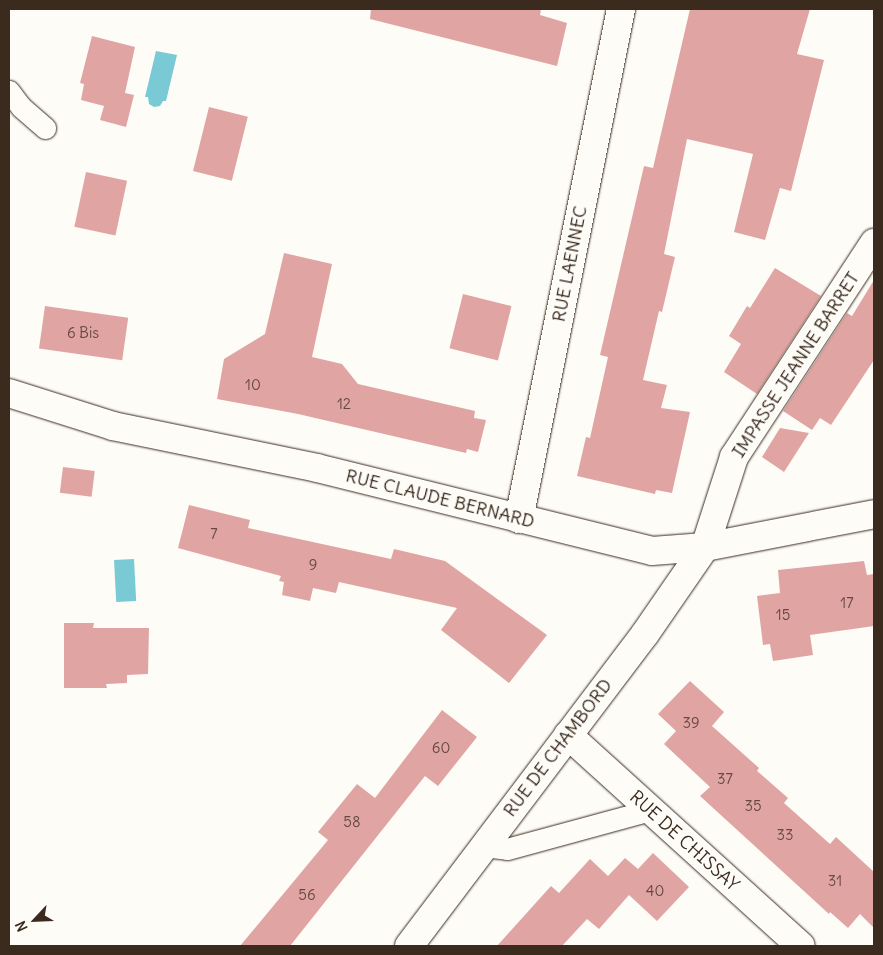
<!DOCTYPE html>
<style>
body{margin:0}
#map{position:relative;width:883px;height:955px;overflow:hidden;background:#fdfcf7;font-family:Delius,sans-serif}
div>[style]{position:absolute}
.water>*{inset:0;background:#7acad5;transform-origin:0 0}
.building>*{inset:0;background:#e0a5a3;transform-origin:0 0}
.roads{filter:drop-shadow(0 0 1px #3b2a1e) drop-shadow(0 0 1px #3b2a1e)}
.service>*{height:21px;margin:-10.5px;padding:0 10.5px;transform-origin:10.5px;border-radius:10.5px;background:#fdfcf7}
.minor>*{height:28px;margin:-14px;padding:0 14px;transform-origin:14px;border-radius:14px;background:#fdfcf7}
span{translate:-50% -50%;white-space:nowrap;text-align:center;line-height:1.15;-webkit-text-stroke:4.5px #fdfcf7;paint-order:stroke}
.number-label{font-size:15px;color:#64493f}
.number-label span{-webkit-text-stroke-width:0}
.street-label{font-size:18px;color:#3b2a1e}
.frame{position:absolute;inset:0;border:10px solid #3b2a1e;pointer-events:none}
.north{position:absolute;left:10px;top:895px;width:50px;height:50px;-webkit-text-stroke:4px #fdfcf7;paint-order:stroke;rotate:245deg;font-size:14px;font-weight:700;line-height:20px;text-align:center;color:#3b2a1e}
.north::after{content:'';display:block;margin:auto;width:18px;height:22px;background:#3b2a1e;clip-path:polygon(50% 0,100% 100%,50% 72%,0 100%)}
</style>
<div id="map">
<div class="water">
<i style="clip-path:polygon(156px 51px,177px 55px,166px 101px,163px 101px,160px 106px,154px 107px,149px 104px,148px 97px,145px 97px)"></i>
<i style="left:134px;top:559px;width:42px;height:20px;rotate:87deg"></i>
</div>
<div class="building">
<i style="clip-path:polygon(371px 9px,541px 9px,540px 15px,567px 23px,557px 66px,370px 19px)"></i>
<i style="clip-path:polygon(690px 9px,810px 9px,797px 54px,824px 60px,791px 191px,780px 188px,765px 240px,734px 232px,753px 154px,687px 139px,664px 254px,675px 257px,662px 312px,659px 311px,643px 380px,667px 385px,661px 408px,690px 412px,672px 493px,656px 490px,655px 494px,577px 476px,586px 437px,590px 438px,608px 357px,600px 355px,644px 166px,653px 168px)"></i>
<i style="clip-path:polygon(92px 36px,135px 47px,125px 93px,134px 95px,126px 127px,100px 120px,104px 106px,81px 100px,84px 84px,80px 83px)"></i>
<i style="left:209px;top:107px;width:40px;height:66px;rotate:14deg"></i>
<i style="left:86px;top:172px;width:42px;height:56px;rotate:12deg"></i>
<i style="clip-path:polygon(284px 253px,332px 264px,312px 357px,342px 364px,358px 384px,475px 411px,474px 418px,486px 420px,478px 452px,467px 449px,466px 453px,298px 414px,217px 399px,224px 359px,265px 334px)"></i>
<i style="clip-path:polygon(775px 268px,821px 296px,757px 394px,724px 372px,741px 344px,729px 336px,747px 306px,750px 308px)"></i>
<i style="clip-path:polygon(874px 280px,874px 360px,831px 425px,820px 418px,812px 430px,783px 411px,847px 313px,852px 316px)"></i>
<i style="left:463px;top:294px;width:50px;height:56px;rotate:14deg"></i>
<i style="left:45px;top:306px;width:84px;height:43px;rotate:8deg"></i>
<i style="clip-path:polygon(780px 428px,809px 433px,784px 472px,762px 457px)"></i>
<i style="left:63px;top:467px;width:32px;height:26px;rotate:7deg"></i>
<i style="clip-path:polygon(189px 505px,250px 520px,248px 528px,391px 559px,394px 549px,445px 561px,547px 635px,509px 683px,441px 630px,457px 608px,339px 582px,336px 593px,313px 588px,310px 601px,282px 595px,284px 582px,279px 581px,281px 576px,178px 548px)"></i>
<i style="clip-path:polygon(864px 561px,867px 575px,874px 574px,874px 626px,810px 635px,813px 655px,773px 661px,770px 644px,763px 645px,757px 596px,780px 593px,778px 570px)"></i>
<i style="clip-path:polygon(64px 623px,94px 623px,93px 628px,149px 628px,148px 674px,127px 675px,127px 683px,106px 684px,107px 688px,64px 688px)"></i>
<i style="clip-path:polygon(690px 681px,724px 712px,712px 726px,759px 768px,757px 771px,788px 798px,784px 803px,830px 844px,836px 837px,874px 872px,874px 928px,860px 914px,848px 928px,830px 912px,829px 914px,700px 796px,710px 787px,664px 744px,676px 731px,658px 714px)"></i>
<i style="clip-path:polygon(442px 710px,477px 737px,438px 786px,425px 776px,290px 946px,240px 946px,328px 840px,318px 832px,357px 784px,375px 798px)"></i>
<i style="clip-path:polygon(653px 853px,689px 887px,657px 921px,629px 895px,599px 929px,587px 919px,562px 946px,497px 946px,551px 886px,559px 893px,590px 859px,608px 876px,625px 858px,638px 869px)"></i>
</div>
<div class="roads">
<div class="service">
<i style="left:9px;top:91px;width:20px;rotate:53deg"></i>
<i style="left:21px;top:107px;width:32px;rotate:41deg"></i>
<i style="left:484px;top:846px;width:23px;rotate:7deg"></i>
<i style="left:507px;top:849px;width:149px;rotate:-15.2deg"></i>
</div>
<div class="minor">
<i style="left:9px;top:393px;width:109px;rotate:17.6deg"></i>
<i style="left:113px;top:426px;width:208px;rotate:11.6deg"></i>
<i style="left:317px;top:468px;width:345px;rotate:13.9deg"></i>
<i style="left:652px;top:551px;width:53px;rotate:-4.3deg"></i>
<i style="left:705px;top:547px;width:172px;rotate:-11deg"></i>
<i style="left:519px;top:519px;width:520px;rotate:-78.69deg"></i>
<i style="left:568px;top:735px;width:314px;rotate:42.2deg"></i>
<i style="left:409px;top:946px;width:391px;rotate:-52.9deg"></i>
<i style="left:645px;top:634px;width:106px;rotate:-55.4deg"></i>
<i style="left:705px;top:547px;width:95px;rotate:-72.1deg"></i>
<i style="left:734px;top:457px;width:256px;rotate:-56.8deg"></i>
</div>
</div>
<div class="number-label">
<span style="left:83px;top:333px">6 Bis</span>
<span style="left:253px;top:385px">10</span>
<span style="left:344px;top:404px">12</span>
<span style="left:214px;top:534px">7</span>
<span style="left:313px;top:565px">9</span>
<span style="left:847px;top:603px">17</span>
<span style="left:783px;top:615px">15</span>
<span style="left:691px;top:723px">39</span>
<span style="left:441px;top:748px">60</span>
<span style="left:725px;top:779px">37</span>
<span style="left:753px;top:806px">35</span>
<span style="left:352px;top:822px">58</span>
<span style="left:785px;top:835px">33</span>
<span style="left:835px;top:881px">31</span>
<span style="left:655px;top:891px">40</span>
<span style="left:307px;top:895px">56</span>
</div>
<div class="street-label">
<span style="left:570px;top:264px;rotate:-79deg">RUE LAENNEC</span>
<span style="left:796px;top:365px;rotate:-57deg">IMPASSE JEANNE BARRET</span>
<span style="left:440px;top:499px;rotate:14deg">RUE CLAUDE BERNARD</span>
<span style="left:558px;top:748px;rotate:-53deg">RUE DE CHAMBORD</span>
<span style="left:684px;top:841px;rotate:42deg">RUE DE CHISSAY</span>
</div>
<div class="frame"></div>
<div class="north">N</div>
</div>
